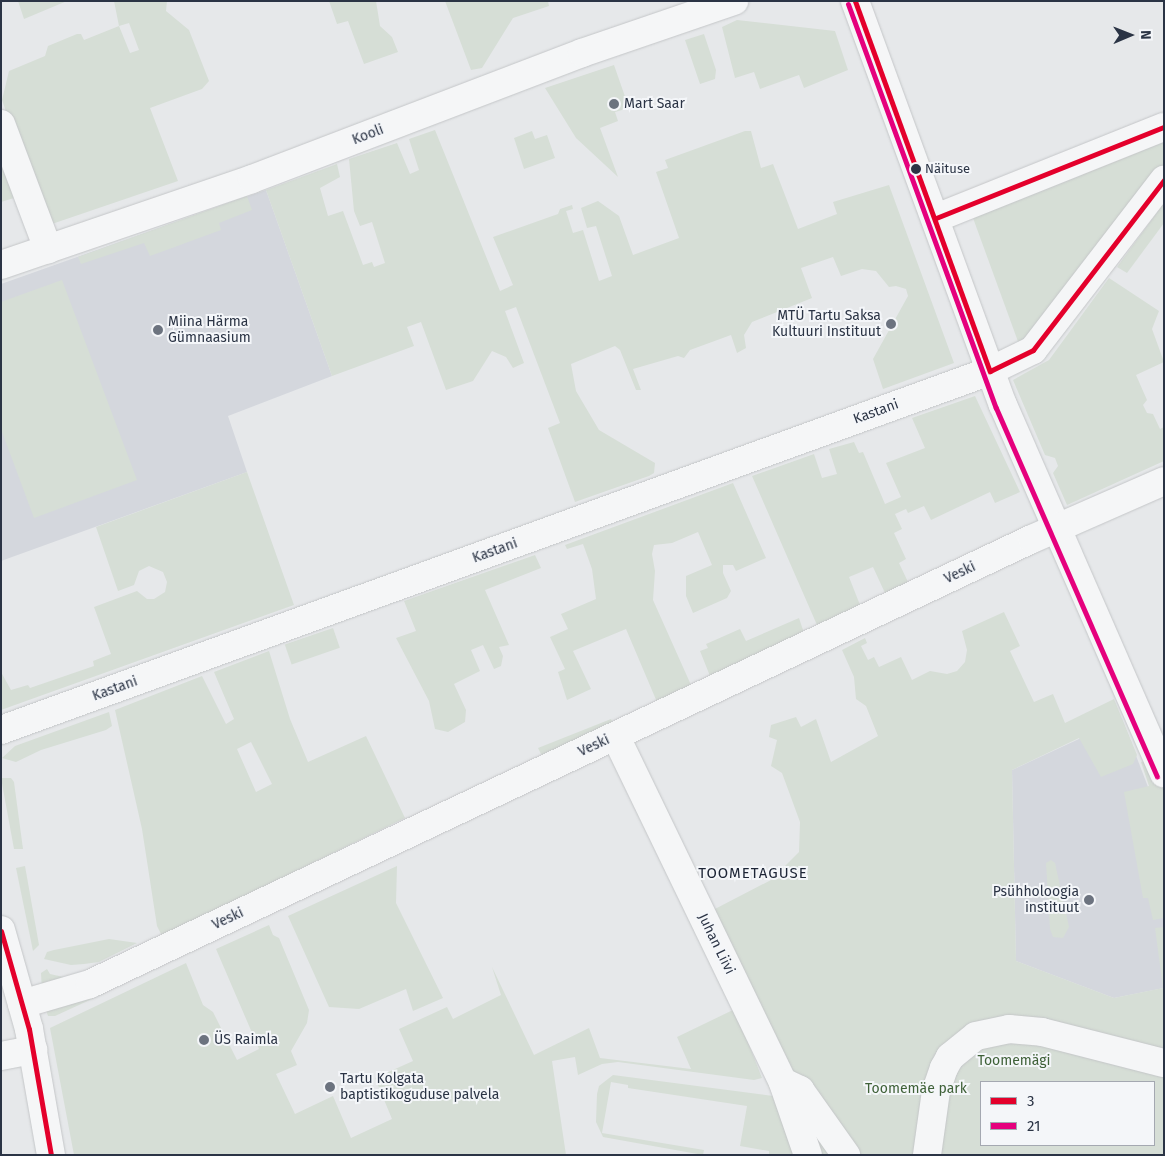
<!DOCTYPE html>
<meta charset="utf-8">
<style>
body{margin:0}
#map{position:relative;width:1165px;height:1156px;overflow:hidden;background:#e6e8ea;font-family:"Fira Sans",sans-serif}
div>[style]{position:absolute}
.built>*{inset:0;background:#d4d7dd}
.green>*{inset:0;background:#d6ded6;transform-origin:0 0}
.roads{filter:drop-shadow(0 0 1px #c4c6c8) drop-shadow(0 0 1px #c4c6c8)}
.minor>*{height:28px;margin:-14px;padding:0 14px;transform-origin:14px;border-radius:14px;background:#f5f6f7}
.bus-1>*{height:5px;margin:-2.5px;padding:0 2.5px;transform-origin:2.5px;border-radius:2.5px;background:#e4002b}
.bus-2>*{height:5px;margin:-2.5px;padding:0 2.5px;transform-origin:2.5px;border-radius:2.5px;background:#e5007d}
.dots>*{width:14px;height:14px;translate:-50% -50%;box-sizing:border-box;border:2px solid #f4f6f9;border-radius:50%}
span{translate:-50% -50%;white-space:nowrap;text-align:center;line-height:1.15;-webkit-text-stroke:4px #f4f6f9;paint-order:stroke}
.bus-label{font-size:13px;color:#2b3445}
.left{translate:0 -50%;text-align:left}
.poi-label{font-size:14px;color:#2b3445}
.right{translate:-100% -50%;text-align:right}
.street-label{font-size:14px;color:#2b3445}
.park-label{font-size:14px;color:#3f6138}
.neighbourhood-label{font-size:15px;color:#1d2536;letter-spacing:1px}
.frame{position:absolute;inset:0;border:2px solid #2b3445;pointer-events:none}
.legend{position:absolute;left:980px;top:1081px;width:175px;height:65px;box-sizing:border-box;background:#f4f6f9;border:1px solid #a4a8b1;margin:0;padding:6px 9px;list-style:none;font-size:15px;color:#2b3445}
.legend li{display:flex;align-items:center;gap:10px;height:25px}
.legend b{width:25px;border:1px solid #a4a8b1}
.north{position:absolute;left:1105px;top:10px;width:50px;height:50px;-webkit-text-stroke:4px #f4f6f9;paint-order:stroke;rotate:89deg;font-size:14px;font-weight:700;line-height:20px;text-align:center;color:#2b3445}
.north::after{content:'';display:block;margin:auto;width:18px;height:22px;background:#2b3445;clip-path:polygon(50% 0,100% 100%,50% 72%,0 100%)}
</style>
<div id="map">
<div class="built">
<i style="clip-path:polygon(266px 190px,332px 376px,228px 416px,247px 472px,1px 561px,1px 284px)"></i>
<i style="clip-path:polygon(1122px 719px,1158px 813px,1164px 838px,1164px 988px,1114px 998px,1016px 961px,1012px 770px)"></i>
</div>
<div class="green">
<i style="clip-path:polygon(18px 1px,67px 1px,24px 19px)"></i>
<i style="clip-path:polygon(evenodd,114px 1px,167px 1px,166px 11px,189px 30px,209px 81px,202px 89px,150px 108px,178px 181px,46px 226px,2px 100px,9px 71px,45px 56px,48px 46px,77px 34px,81px 34px,84px 40px,119px 26px,114px 1px,129px 23px,139px 50px,130px 53px,119px 26px,129px 23px)"></i>
<i style="clip-path:polygon(329px 1px,376px 1px,380px 26px,392px 37px,398px 52px,364px 64px,348px 21px,337px 24px)"></i>
<i style="clip-path:polygon(445px 1px,548px 1px,549px 6px,513px 18px,482px 68px,471px 70px)"></i>
<i style="clip-path:polygon(737px 20px,835px 31px,848px 70px,804px 88px,799px 75px,760px 89px,754px 72px,735px 78px,722px 27px)"></i>
<i style="clip-path:polygon(704px 34px,716px 70px,715px 79px,700px 84px,685px 40px)"></i>
<i style="clip-path:polygon(614px 65px,629px 108px,615px 112px,618px 121px,600px 128px,618px 177px,576px 138px,545px 88px)"></i>
<i style="clip-path:polygon(435px 130px,500px 291px,513px 285px,493px 237px,558px 214px,560px 209px,572px 205px,573px 209px,566px 211px,573px 233px,583px 230px,599px 281px,612px 276px,596px 226px,587px 228px,581px 208px,598px 201px,619px 216px,633px 255px,679px 238px,656px 172px,668px 168px,665px 160px,745px 131px,751px 131px,761px 168px,773px 164px,798px 229px,837px 214px,833px 202px,889px 185px,954px 363px,883px 389px,873px 359px,908px 296px,906px 289px,896px 286px,889px 287px,876px 271px,862px 269px,841px 276px,833px 257px,801px 268px,812px 298px,752px 322px,744px 335px,746px 348px,737px 353px,731px 335px,690px 350px,684px 358px,678px 356px,633px 369px,641px 390px,636px 390px,620px 350px,615px 346px,571px 364px,576px 391px,599px 430px,655px 463px,654px 473px,649px 476px,575px 502px,548px 428px,560px 423px,516px 307px,505px 311px,524px 363px,513px 368px,506px 357px,492px 351px,473px 381px,446px 390px,421px 322px,407px 327px,414px 346px,332px 376px,266px 190px,337px 164px,340px 177px,320px 188px,328px 216px,343px 211px,363px 265px,372px 262px,374px 267px,385px 263px,372px 222px,360px 226px,354px 211px,349px 159px,397px 143px,410px 174px,419px 170px,409px 139px)"></i>
<i style="clip-path:polygon(532px 131px,535px 139px,547px 135px,555px 158px,524px 169px,514px 138px)"></i>
<i style="clip-path:polygon(1164px 142px,1164px 167px,1020px 347px,973px 218px)"></i>
<i style="clip-path:polygon(4px 168px,17px 197px,1px 202px,1px 169px)"></i>
<i style="clip-path:polygon(247px 196px,252px 210px,219px 223px,221px 230px,150px 256px,144px 243px,81px 264px,78px 257px)"></i>
<i style="clip-path:polygon(1164px 203px,1164px 223px,1127px 273px,1117px 267px)"></i>
<i style="clip-path:polygon(1109px 278px,1159px 311px,1152px 329px,1164px 362px,1136px 375px,1147px 400px,1143px 405px,1147px 413px,1153px 414px,1160px 429px,1164px 427px,1164px 461px,1067px 505px,1053px 473px,1058px 466px,1055px 458px,1045px 455px,1013px 380px,1049px 360px)"></i>
<i style="clip-path:polygon(62px 280px,137px 480px,34px 518px,1px 429px,1px 302px)"></i>
<i style="clip-path:polygon(975px 396px,1020px 492px,995px 503px,990px 492px,931px 520px,924px 506px,908px 513px,906px 509px,895px 514px,902px 529px,894px 533px,906px 559px,899px 563px,909px 584px,885px 593px,873px 567px,849px 577px,860px 605px,817px 625px,752px 476px,814px 454px,822px 478px,837px 474px,829px 449px,854px 442px,859px 453px,863px 452px,885px 504px,901px 497px,886px 463px,925px 448px,912px 418px)"></i>
<i style="clip-path:polygon(247px 472px,294px 605px,1px 710px,1px 672px,11px 690px,28px 685px,30px 688px,94px 666px,93px 661px,111px 654px,94px 607px,137px 591px,147px 599px,154px 599px,165px 592px,167px 582px,163px 572px,149px 566px,139px 571px,134px 585px,118px 591px,96px 527px)"></i>
<i style="clip-path:polygon(733px 483px,766px 558px,736px 571px,733px 565px,723px 565px,723px 573px,731px 591px,727px 598px,693px 613px,686px 596px,686px 576px,712px 565px,698px 532px,672px 543px,654px 545px,652px 554px,655px 571px,653px 600px,691px 685px,657px 702px,626px 629px,573px 651px,591px 689px,567px 700px,558px 672px,565px 669px,550px 637px,568px 629px,561px 614px,596px 599px,592px 569px,583px 544px,567px 549px,565px 545px)"></i>
<i style="clip-path:polygon(535px 555px,541px 568px,485px 590px,509px 645px,499px 647px,503px 656px,501px 666px,494px 669px,483px 645px,471px 650px,480px 671px,454px 684px,466px 710px,465px 722px,448px 732px,435px 729px,429px 701px,396px 638px,416px 631px,404px 601px)"></i>
<i style="clip-path:polygon(evenodd,1004px 612px,1020px 646px,1010px 651px,1034px 702px,1053px 694px,1065px 723px,1114px 699px,1137px 755px,1133px 764px,1101px 777px,1079px 738px,1012px 770px,1016px 961px,1114px 998px,1163px 988px,1155px 928px,1164px 927px,1164px 1155px,769px 1155px,769px 1151px,740px 1146px,747px 1106px,628px 1088px,628px 1085px,611px 1082px,602px 1133px,704px 1150px,703px 1155px,603px 1137px,596px 1122px,597px 1094px,599px 1086px,613px 1075px,773px 1096px,797px 1079px,772px 1040px,713px 910px,771px 880px,799px 852px,800px 822px,782px 773px,771px 766px,777px 740px,769px 737px,771px 725px,796px 717px,801px 727px,816px 719px,831px 762px,878px 736px,866px 706px,856px 699px,854px 677px,842px 650px,865px 638px,867px 643px,861px 646px,868px 660px,874px 657px,879px 667px,901px 657px,912px 680px,930px 671px,947px 674px,957px 671px,965px 662px,967px 650px,962px 631px,1004px 612px,981px 1082px,1154px 1082px,1154px 1145px,981px 1145px,981px 1082px)"></i>
<i style="clip-path:polygon(799px 618px,804px 633px,710px 676px,700px 651px,708px 648px,706px 644px,740px 629px,746px 641px)"></i>
<i style="left:333px;top:628px;width:21px;height:51px;rotate:71deg"></i>
<i style="clip-path:polygon(evenodd,269px 651px,290px 719px,308px 762px,366px 736px,405px 818px,162px 936px,157px 926px,142px 829px,115px 710px,202px 676px,226px 724px,234px 719px,214px 672px,269px 651px,251px 742px,272px 784px,256px 792px,237px 749px,251px 742px)"></i>
<i style="clip-path:polygon(109px 712px,112px 726px,106px 730px,41px 750px,16px 762px,2px 758px,15px 746px)"></i>
<i style="clip-path:polygon(611px 719px,614px 725px,542px 756px,538px 748px)"></i>
<i style="clip-path:polygon(1164px 755px,1164px 918px,1153px 920px,1148px 898px,1143px 898px,1124px 792px,1149px 786px,1141px 762px)"></i>
<i style="clip-path:polygon(1px 778px,11px 778px,14px 782px,23px 849px,14px 849px)"></i>
<i style="clip-path:polygon(1051px 860px,1055px 863px,1069px 927px,1063px 938px,1053px 937px,1050px 929px,1046px 863px)"></i>
<i style="clip-path:polygon(25px 866px,39px 945px,33px 951px,16px 868px)"></i>
<i style="clip-path:polygon(397px 866px,396px 903px,443px 998px,413px 1011px,406px 989px,359px 1009px,329px 1007px,288px 916px)"></i>
<i style="clip-path:polygon(269px 925px,273px 935px,279px 938px,309px 1010px,307px 1023px,291px 1051px,297px 1065px,276px 1074px,295px 1114px,333px 1096px,351px 1138px,392px 1119px,375px 1078px,413px 1061px,399px 1029px,447px 1007px,453px 1019px,501px 995px,492px 967px,534px 1055px,589px 1028px,600px 1058px,691px 1069px,677px 1037px,735px 1009px,762px 1078px,754px 1080px,618px 1062px,602px 1064px,578px 1075px,575px 1057px,552px 1061px,566px 1155px,74px 1155px,50px 1028px,186px 963px,203px 1005px,213px 1012px,237px 1060px,259px 1049px,216px 949px)"></i>
<i style="clip-path:polygon(109px 939px,137px 943px,99px 962px,84px 964px,71px 965px,44px 959px,47px 952px,54px 950px)"></i>
<i style="clip-path:polygon(47px 969px,50px 974px,68px 978px,42px 992px,41px 973px)"></i>
<i style="clip-path:polygon(104px 990px,105px 993px,55px 1016px,48px 1016px,46px 1010px)"></i>
</div>
<div class="roads">
<div class="minor">
<i style="left:855px;top:1px;width:430px;rotate:69.9deg"></i>
<i style="left:1003px;top:405px;width:402px;rotate:66.4deg"></i>
<i style="left:1px;top:124px;width:134px;rotate:69.4deg"></i>
<i style="left:936px;top:218px;width:245px;rotate:-21.8deg"></i>
<i style="left:1px;top:265px;width:265px;rotate:-18.9deg"></i>
<i style="left:252px;top:179px;width:353px;rotate:-20.9deg"></i>
<i style="left:582px;top:53px;width:161px;rotate:-18.9deg"></i>
<i style="left:1px;top:730px;width:1052px;rotate:-19.95deg"></i>
<i style="left:990px;top:371px;width:48px;rotate:-26deg"></i>
<i style="left:1033px;top:350px;width:215px;rotate:-52.4deg"></i>
<i style="left:616px;top:737px;width:384px;rotate:64.2deg"></i>
<i style="left:783px;top:1083px;width:76px;rotate:70.9deg"></i>
<i style="left:1px;top:930px;width:103px;rotate:74.2deg"></i>
<i style="left:29px;top:1029px;width:128px;rotate:80.1deg"></i>
<i style="left:22px;top:1004px;width:71px;rotate:-16.4deg"></i>
<i style="left:90px;top:984px;width:1042px;rotate:-25.29deg"></i>
<i style="left:1032px;top:539px;width:144px;rotate:-23.7deg"></i>
<i style="left:1px;top:1056px;width:33px;rotate:-11deg"></i>
<i style="left:785px;top:1083px;width:17px;rotate:25deg"></i>
<i style="left:800px;top:1090px;width:80px;rotate:54.7deg"></i>
<i style="left:927px;top:1155px;width:65px;rotate:-82deg"></i>
<i style="left:936px;top:1091px;width:24px;rotate:-71deg"></i>
<i style="left:944px;top:1068px;width:13px;rotate:-61deg"></i>
<i style="left:950px;top:1057px;width:33px;rotate:-39deg"></i>
<i style="left:976px;top:1036px;width:34px;rotate:-12deg"></i>
<i style="left:1009px;top:1029px;width:33px;rotate:5deg"></i>
<i style="left:1042px;top:1032px;width:126px;rotate:14.3deg"></i>
</div>
</div>
<div class="bus-1">
<i style="left:855px;top:1px;width:394px;rotate:70deg"></i>
<i style="left:990px;top:371px;width:48px;rotate:-26deg"></i>
<i style="left:1033px;top:350px;width:215px;rotate:-52.4deg"></i>
<i style="left:936px;top:218px;width:245px;rotate:-21.8deg"></i>
<i style="left:1px;top:931px;width:102px;rotate:74.1deg"></i>
<i style="left:29px;top:1029px;width:128px;rotate:80.1deg"></i>
</div>
<div class="bus-2">
<i style="left:848px;top:4px;width:430px;rotate:69.9deg"></i>
<i style="left:996px;top:408px;width:402px;rotate:66.4deg"></i>
</div>
<div class="dots">
<i style="left:614px;top:104px;background:#6c737f"></i>
<i style="left:916px;top:169px;background:#2b3445"></i>
<i style="left:891px;top:324px;background:#6c737f"></i>
<i style="left:158px;top:330px;background:#6c737f"></i>
<i style="left:1089px;top:900px;background:#6c737f"></i>
<i style="left:204px;top:1040px;background:#6c737f"></i>
<i style="left:330px;top:1087px;background:#6c737f"></i>
</div>
<div class="bus-label">
<span class="left" style="left:925px;top:169px">Näituse</span>
</div>
<div class="poi-label">
<span class="left" style="left:624px;top:104px">Mart Saar</span>
<span class="right" style="left:881px;top:324px">MTÜ Tartu Saksa<br>Kultuuri Instituut</span>
<span class="left" style="left:168px;top:330px">Miina Härma<br>Gümnaasium</span>
<span class="right" style="left:1079px;top:900px">Psühholoogia<br>instituut</span>
<span class="left" style="left:214px;top:1040px">ÜS Raimla</span>
<span class="left" style="left:340px;top:1087px">Tartu Kolgata<br>baptistikoguduse palvela</span>
</div>
<div class="street-label">
<span style="left:368px;top:135px;rotate:-21deg">Kooli</span>
<span style="left:876px;top:412px;rotate:-20deg">Kastani</span>
<span style="left:495px;top:551px;rotate:-20deg">Kastani</span>
<span style="left:960px;top:573px;rotate:-25deg">Veski</span>
<span style="left:115px;top:689px;rotate:-20deg">Kastani</span>
<span style="left:594px;top:746px;rotate:-25deg">Veski</span>
<span style="left:228px;top:919px;rotate:-25deg">Veski</span>
<span style="left:716px;top:944px;rotate:64deg">Juhan Liivi</span>
</div>
<div class="park-label">
<span style="left:1014px;top:1061px">Toomemägi</span>
<span style="left:916px;top:1089px">Toomemäe park</span>
</div>
<div class="neighbourhood-label">
<span style="left:753px;top:874px">TOOMETAGUSE</span>
</div>
<div class="frame"></div>
<ul class="legend">
<li><b style="height:6px;background:#e4002b"></b>3</li>
<li><b style="height:6px;background:#e5007d"></b>21</li>
</ul>
<div class="north">N</div>
</div>
